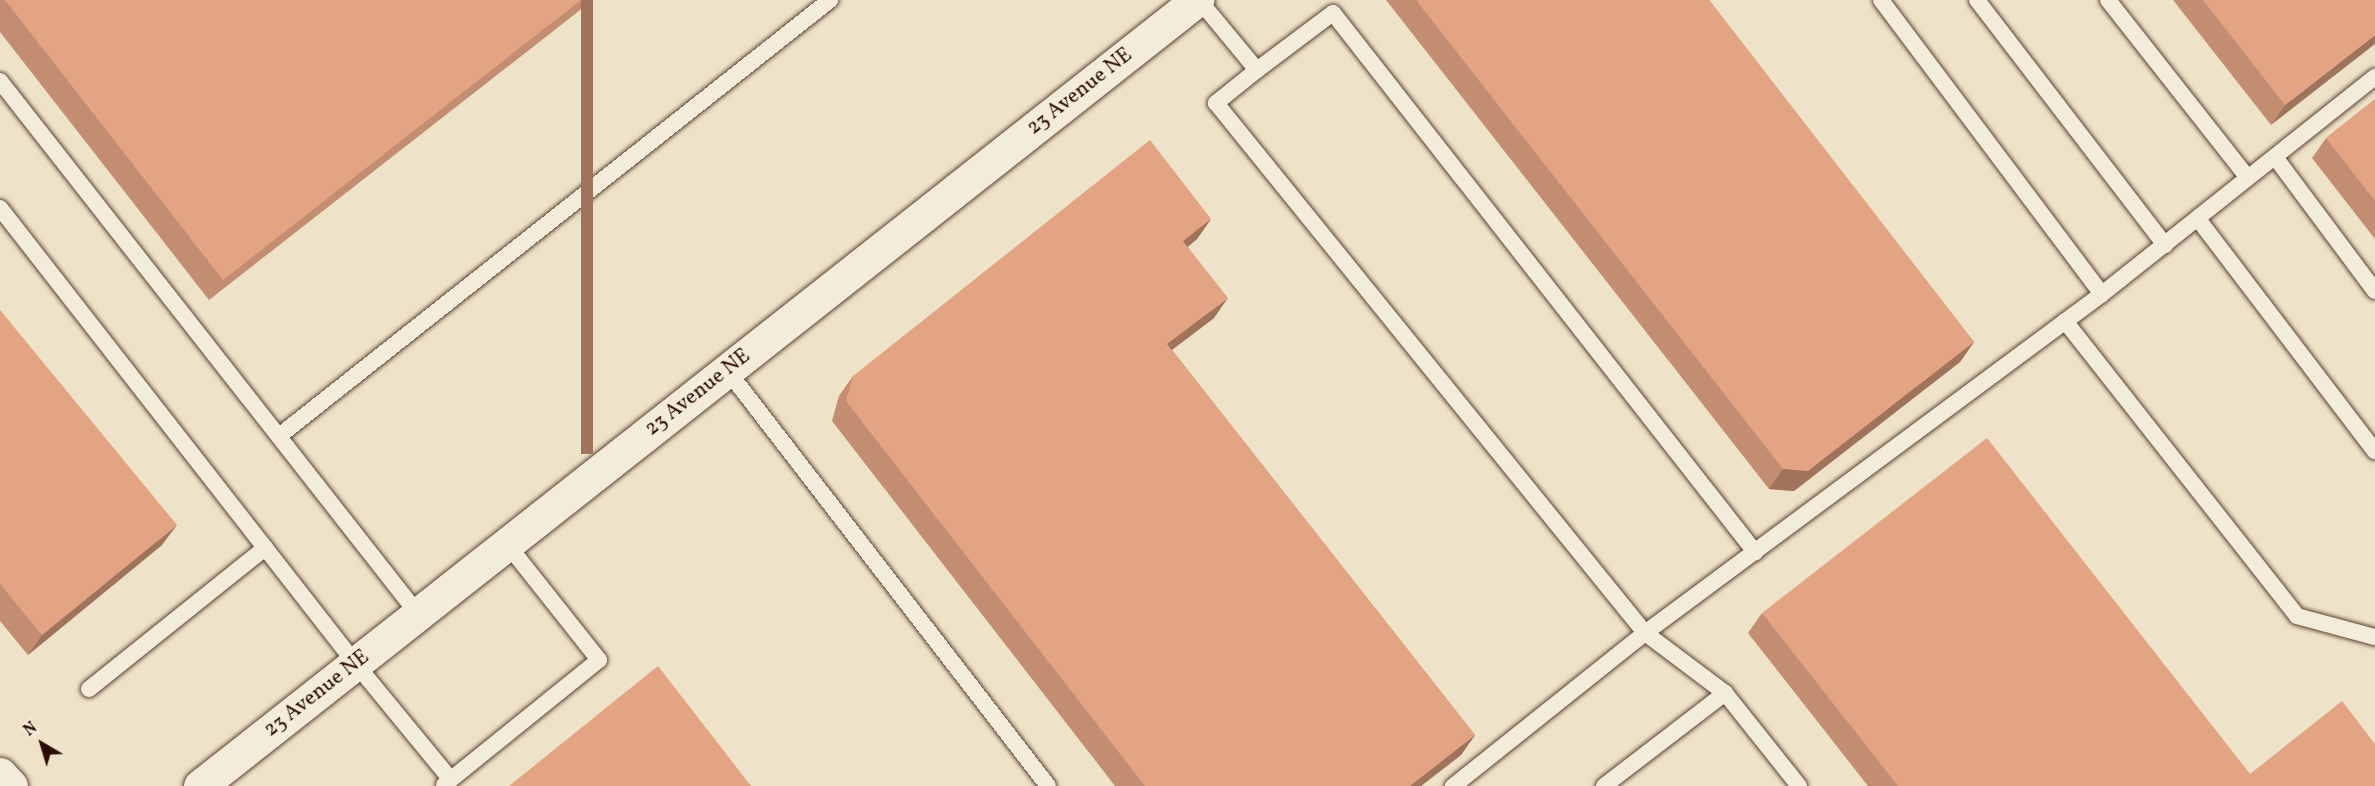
<!DOCTYPE html>
<style>
body{margin:0}
#map{position:relative;width:2375px;height:786px;overflow:hidden;background:#eee2c8;font-family:Vollkorn,serif}
div>[style]{position:absolute}
.roads{filter:drop-shadow(0 0 2px #5c4133) drop-shadow(0 0 2px #5c4133)}
.lane>*{height:16px;margin:-8px;padding:0 8px;transform-origin:8px;border-radius:8px;background:#f4ecdb}
.street>*{height:33px;margin:-16.5px;padding:0 16.5px;transform-origin:16.5px;border-radius:16.5px;background:#f4ecdb}
.secondary>*{height:33px;margin:-16.5px;padding:0 16.5px;transform-origin:16.5px;border-radius:16.5px;background:#f4ecdb}
.wall>*{inset:0;background:#c38d72}
.shaded-wall>*{inset:0;background:#9f735c;transform-origin:0 0}
.building>*{inset:0;background:#e3a484}
span{translate:-50% -50%;white-space:nowrap;text-align:center;line-height:1.15;-webkit-text-stroke:6px #f4ecdb;paint-order:stroke}
.street-label{font-size:21px;color:#2c0b01}
.north{position:absolute;left:12px;top:714px;width:60px;height:60px;-webkit-text-stroke:4px #f4ecdb;paint-order:stroke;rotate:322deg;font-size:16px;font-weight:700;line-height:24px;text-align:center;color:#2c0b01}
.north::after{content:'';display:block;margin:auto;width:21px;height:27px;background:#2c0b01;clip-path:polygon(50% 0,100% 100%,50% 72%,0 100%)}
</style>
<div id="map">
<div class="roads">
<div class="lane">
<i style="left:1199px;top:0;width:91px;rotate:50.4deg"></i>
<i style="left:1257px;top:70px;width:53px;rotate:141.2deg"></i>
<i style="left:1216px;top:103px;width:682px;rotate:51.01deg"></i>
<i style="left:1645px;top:633px;width:246px;rotate:141.4deg"></i>
<i style="left:1881px;top:0;width:368px;rotate:53.1deg"></i>
<i style="left:1977px;top:0;width:309px;rotate:52.5deg"></i>
<i style="left:2108px;top:0;width:226px;rotate:51.8deg"></i>
<i style="left:1257px;top:70px;width:95px;rotate:-36.9deg"></i>
<i style="left:1333px;top:13px;width:685px;rotate:51.94deg"></i>
<i style="left:0;top:81px;width:677px;rotate:51.9deg"></i>
<i style="left:2275px;top:157px;width:167px;rotate:53.3deg"></i>
<i style="left:0;top:208px;width:577px;rotate:52.04deg"></i>
<i style="left:355px;top:663px;width:151px;rotate:50.6deg"></i>
<i style="left:2198px;top:219px;width:292px;rotate:52.7deg"></i>
<i style="left:2065px;top:321px;width:375px;rotate:51.8deg"></i>
<i style="left:2297px;top:616px;width:81px;rotate:15.1deg"></i>
<i style="left:727px;top:370px;width:525px;rotate:52.34deg"></i>
<i style="left:279px;top:436px;width:703px;rotate:-38.35deg"></i>
<i style="left:89px;top:689px;width:226px;rotate:-38.7deg"></i>
<i style="left:444px;top:785px;width:199px;rotate:-38.9deg"></i>
<i style="left:599px;top:660px;width:148px;rotate:-128.4deg"></i>
<i style="left:1604px;top:786px;width:153px;rotate:-37.5deg"></i>
<i style="left:1799px;top:786px;width:119px;rotate:-128.5deg"></i>
<i style="left:1725px;top:693px;width:100px;rotate:-143.1deg"></i>
<i style="left:1645px;top:633px;width:569px;rotate:-36.57deg"></i>
<i style="left:2102px;top:294px;width:349px;rotate:-38.5deg"></i>
</div>
<div class="street">
<i style="left:200px;top:786px;width:1270px;rotate:-38.25deg"></i>
</div>
<div class="secondary">
<i style="left:0;top:774px;width:16px;rotate:47deg"></i>
</div>
</div>
<div class="wall">
<i style="clip-path:polygon(0 0,593px 0,209px 300px,0 32px)"></i>
<i style="clip-path:polygon(1386px 0,1709px 0,1974px 342px,1960px 362px,1794px 491px,1769px 489px)"></i>
<i style="clip-path:polygon(2173px 0,2375px 0,2271px 125px)"></i>
<i style="clip-path:polygon(2375px 99px,2375px 239px,2312px 158px,2326px 138px)"></i>
<i style="clip-path:polygon(1211px 219px,1197px 239px,1188px 247px,1214px 318px,1172px 350px,1475px 735px,1461px 755px,1421px 786px,1115px 786px,832px 421px,839px 396px,853px 376px)"></i>
<i style="clip-path:polygon(0 310px,162px 545px,28px 655px,0 621px)"></i>
<i style="clip-path:polygon(1762px 613px,2250px 774px,2375px 786px,1868px 786px,1748px 633px)"></i>
</div>
<div class="shaded-wall">
<i style="left:581px;top:0;width:12px;height:454px"></i>
<i style="clip-path:polygon(2375px 35px,2375px 44px,2271px 125px,2285px 105px)"></i>
<i style="clip-path:polygon(1211px 219px,1197px 239px,1169px 261px,1183px 241px)"></i>
<i style="clip-path:polygon(1228px 298px,1214px 318px,1153px 364px,1167px 344px)"></i>
<i style="clip-path:polygon(1974px 342px,1960px 362px,1794px 491px,1769px 489px,1783px 469px)"></i>
<i style="clip-path:polygon(177px 525px,162px 545px,28px 655px,42px 635px)"></i>
<i style="clip-path:polygon(1475px 735px,1461px 755px,1421px 786px,1410px 786px)"></i>
</div>
<div class="building">
<i style="clip-path:polygon(5px 0,581px 0,223px 280px)"></i>
<i style="clip-path:polygon(1416px 0,1709px 0,1974px 342px,1808px 471px,1783px 469px)"></i>
<i style="clip-path:polygon(2203px 0,2375px 0,2375px 35px,2285px 105px)"></i>
<i style="clip-path:polygon(2375px 99px,2375px 201px,2326px 138px)"></i>
<i style="clip-path:polygon(1150px 140px,1211px 219px,1183px 241px,1228px 298px,1167px 344px,1475px 735px,1410px 786px,1145px 786px,846px 401px,853px 376px)"></i>
<i style="clip-path:polygon(0 310px,177px 525px,42px 635px,0 584px)"></i>
<i style="clip-path:polygon(1987px 438px,2250px 774px,2342px 701px,2375px 744px,2375px 786px,1898px 786px,1762px 613px)"></i>
<i style="clip-path:polygon(658px 666px,751px 786px,509px 786px)"></i>
</div>
<div class="street-label">
<span style="left:1080px;top:92px;rotate:-38deg">23 Avenue NE</span>
<span style="left:698px;top:393px;rotate:-38deg">23 Avenue NE</span>
<span style="left:317px;top:694px;rotate:-38deg">23 Avenue NE</span>
</div>
<div class="north">N</div>
</div>
